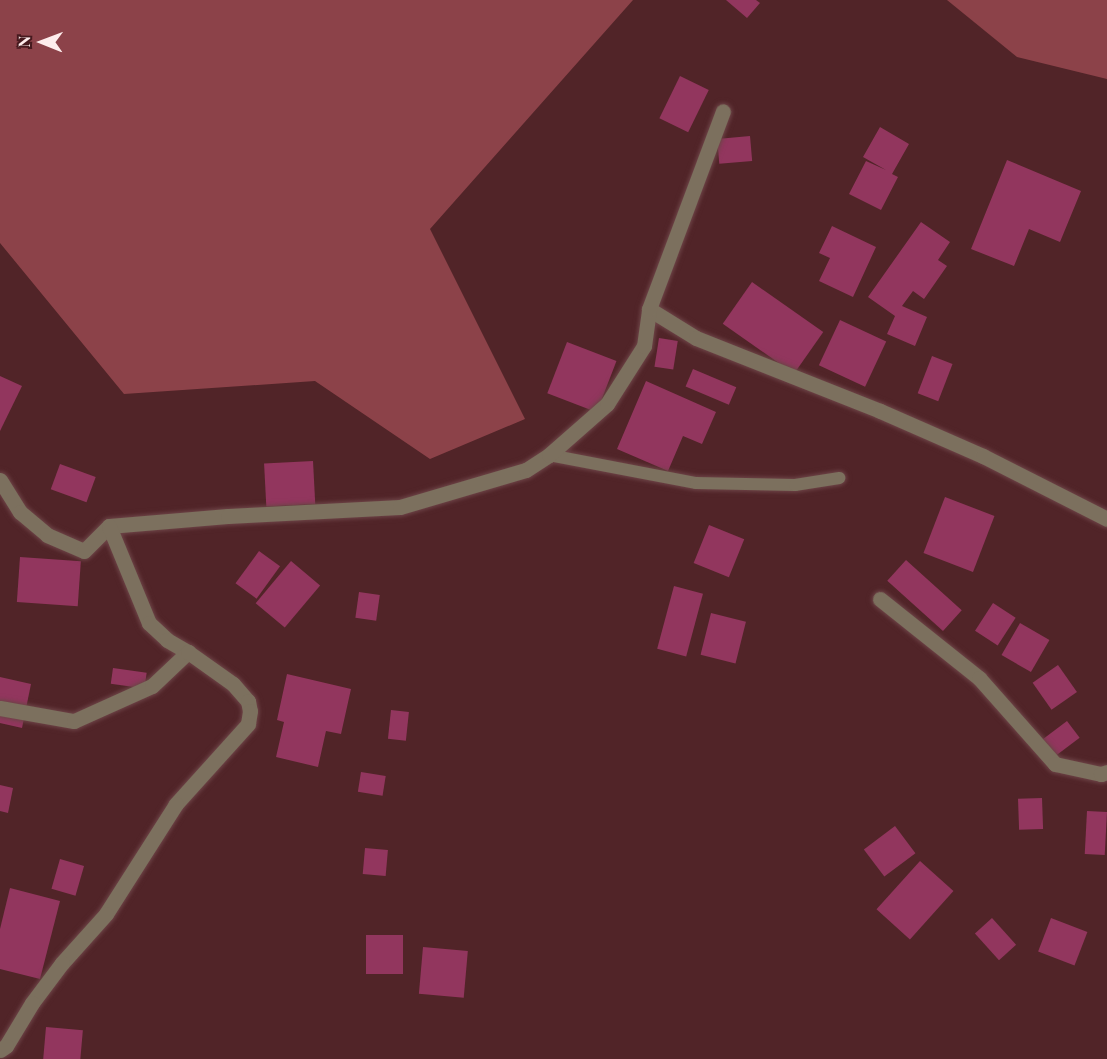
<!DOCTYPE html>
<style>
body{margin:0}
#map{position:relative;width:1107px;height:1059px;overflow:hidden;background:#512428;font-family:"Playfair Display",serif}
div>[style]{position:absolute}
.green>*{inset:0;background:#8c4249}
.building>*{inset:0;background:#92365e;transform-origin:0 0}
.roads{filter:drop-shadow(0 0 2px #6d4447) drop-shadow(0 0 2px #6d4447)}
.service>*{height:12px;margin:-6px;padding:0 6px;transform-origin:6px;border-radius:6px;background:#7c705e}
.minor>*{height:15px;margin:-7.5px;padding:0 7.5px;transform-origin:7.5px;border-radius:7.5px;background:#7c705e}
span{translate:-50% -50%;white-space:nowrap;text-align:center;line-height:1.15;-webkit-text-stroke:4.5px #46191e;paint-order:stroke}
.north{position:absolute;left:12px;top:12px;width:60px;height:60px;-webkit-text-stroke:4px #46191e;paint-order:stroke;rotate:271deg;font-size:16px;font-weight:700;line-height:24px;text-align:center;color:#feecec}
.north::after{content:'';display:block;margin:auto;width:21px;height:27px;background:#feecec;clip-path:polygon(50% 0,100% 100%,50% 72%,0 100%)}
</style>
<div id="map">
<div class="green">
<i style="clip-path:polygon(0 0,633px 0,430px 229px,525px 419px,430px 459px,315px 381px,124px 394px,0 243px)"></i>
<i style="clip-path:polygon(947px 0,1107px 0,1107px 79px,1017px 57px)"></i>
</div>
<div class="building">
<i style="clip-path:polygon(726px 0,756px 0,760px 3px,747px 18px)"></i>
<i style="left:680px;top:76px;width:32px;height:47px;rotate:26deg"></i>
<i style="clip-path:polygon(880px 127px,909px 144px,892px 174px,898px 177px,881px 210px,849px 194px,866px 161px,886px 170px,863px 157px)"></i>
<i style="left:750px;top:136px;width:25px;height:33px;rotate:85deg"></i>
<i style="clip-path:polygon(1007px 160px,1081px 191px,1060px 242px,1029px 229px,1014px 266px,971px 249px)"></i>
<i style="clip-path:polygon(921px 222px,950px 242px,938px 260px,947px 266px,924px 299px,913px 291px,902px 306px,927px 317px,915px 346px,887px 334px,895px 316px,868px 297px)"></i>
<i style="clip-path:polygon(832px 226px,876px 247px,853px 297px,819px 281px,830px 258px,819px 253px)"></i>
<i style="left:752px;top:282px;width:87px;height:51px;rotate:35deg"></i>
<i style="left:840px;top:320px;width:51px;height:50px;rotate:25deg"></i>
<i style="left:659px;top:338px;width:19px;height:29px;rotate:9deg"></i>
<i style="left:567px;top:342px;width:53px;height:55px;rotate:21deg"></i>
<i style="left:932px;top:356px;width:22px;height:40px;rotate:21deg"></i>
<i style="left:693px;top:369px;width:47px;height:19px;rotate:23deg"></i>
<i style="clip-path:polygon(0 376px,22px 386px,0 431px)"></i>
<i style="clip-path:polygon(646px 381px,716px 412px,702px 444px,683px 436px,668px 471px,617px 449px)"></i>
<i style="left:313px;top:461px;width:43px;height:49px;rotate:87deg"></i>
<i style="left:60px;top:464px;width:38px;height:27px;rotate:20deg"></i>
<i style="left:945px;top:497px;width:53px;height:60px;rotate:21deg"></i>
<i style="left:709px;top:525px;width:38px;height:41px;rotate:22deg"></i>
<i style="left:259px;top:551px;width:26px;height:40px;rotate:36deg"></i>
<i style="left:20px;top:557px;width:61px;height:45px;rotate:4deg"></i>
<i style="left:906px;top:560px;width:75px;height:28px;rotate:42deg"></i>
<i style="left:291px;top:561px;width:38px;height:55px;rotate:40deg"></i>
<i style="left:674px;top:586px;width:30px;height:65px;rotate:15deg"></i>
<i style="left:359px;top:592px;width:21px;height:26px;rotate:8deg"></i>
<i style="left:993px;top:603px;width:27px;height:33px;rotate:33deg"></i>
<i style="left:711px;top:613px;width:36px;height:43px;rotate:14deg"></i>
<i style="left:1020px;top:623px;width:34px;height:37px;rotate:30deg"></i>
<i style="left:1058px;top:665px;width:33px;height:31px;rotate:55deg"></i>
<i style="left:113px;top:668px;width:34px;height:16px;rotate:8deg"></i>
<i style="clip-path:polygon(287px 674px,351px 689px,341px 734px,326px 731px,318px 767px,276px 757px,284px 722px,277px 720px)"></i>
<i style="clip-path:polygon(0 677px,31px 684px,22px 728px,0 723px)"></i>
<i style="left:391px;top:710px;width:18px;height:29px;rotate:6deg"></i>
<i style="left:1067px;top:721px;width:21px;height:32px;rotate:53deg"></i>
<i style="left:361px;top:772px;width:25px;height:20px;rotate:9deg"></i>
<i style="clip-path:polygon(0 785px,13px 788px,8px 813px,0 811px)"></i>
<i style="left:1042px;top:798px;width:31px;height:24px;rotate:88deg"></i>
<i style="left:1087px;top:811px;width:20px;height:43px;rotate:3deg"></i>
<i style="left:895px;top:826px;width:34px;height:39px;rotate:53deg"></i>
<i style="left:365px;top:848px;width:23px;height:26px;rotate:5deg"></i>
<i style="left:60px;top:859px;width:25px;height:31px;rotate:16deg"></i>
<i style="left:920px;top:861px;width:45px;height:65px;rotate:42deg"></i>
<i style="clip-path:polygon(10px 888px,60px 901px,40px 979px,0 969px,0 929px)"></i>
<i style="left:992px;top:918px;width:36px;height:23px;rotate:48deg"></i>
<i style="left:1051px;top:918px;width:39px;height:36px;rotate:21deg"></i>
<i style="left:366px;top:935px;width:37px;height:39px"></i>
<i style="left:423px;top:947px;width:45px;height:47px;rotate:5deg"></i>
<i style="left:46px;top:1027px;width:37px;height:32px;rotate:5deg"></i>
</div>
<div class="roads">
<div class="service">
<i style="left:549px;top:455px;width:150px;rotate:10.8deg"></i>
<i style="left:696px;top:483px;width:99px;rotate:1.2deg"></i>
<i style="left:795px;top:485px;width:45px;rotate:-9deg"></i>
</div>
<div class="minor">
<i style="left:649px;top:309px;width:55px;rotate:31.7deg"></i>
<i style="left:696px;top:338px;width:198px;rotate:21.6deg"></i>
<i style="left:880px;top:411px;width:112px;rotate:23.6deg"></i>
<i style="left:983px;top:456px;width:139px;rotate:26.9deg"></i>
<i style="left:0;top:480px;width:38px;rotate:58deg"></i>
<i style="left:20px;top:512px;width:35px;rotate:40deg"></i>
<i style="left:47px;top:535px;width:40px;rotate:23.4deg"></i>
<i style="left:84px;top:551px;width:35px;rotate:-45deg"></i>
<i style="left:109px;top:526px;width:119px;rotate:-4.8deg"></i>
<i style="left:228px;top:516px;width:172px;rotate:-3deg"></i>
<i style="left:400px;top:507px;width:131px;rotate:-16.4deg"></i>
<i style="left:526px;top:470px;width:27px;rotate:-33deg"></i>
<i style="left:549px;top:455px;width:77px;rotate:-41.3deg"></i>
<i style="left:607px;top:404px;width:69px;rotate:-57.5deg"></i>
<i style="left:644px;top:346px;width:37px;rotate:-82deg"></i>
<i style="left:649px;top:309px;width:211px;rotate:-69.5deg"></i>
<i style="left:109px;top:526px;width:105px;rotate:67.6deg"></i>
<i style="left:149px;top:623px;width:25px;rotate:43deg"></i>
<i style="left:167px;top:640px;width:24px;rotate:30deg"></i>
<i style="left:880px;top:599px;width:127px;rotate:38.6deg"></i>
<i style="left:979px;top:678px;width:115px;rotate:48.5deg"></i>
<i style="left:1055px;top:764px;width:47px;rotate:12.3deg"></i>
<i style="left:1101px;top:774px;width:6px;rotate:-18deg"></i>
<i style="left:0;top:708px;width:75px;rotate:10deg"></i>
<i style="left:74px;top:721px;width:85px;rotate:-24.2deg"></i>
<i style="left:152px;top:686px;width:50px;rotate:-43.4deg"></i>
<i style="left:188px;top:652px;width:55px;rotate:35.4deg"></i>
<i style="left:233px;top:684px;width:23px;rotate:49deg"></i>
<i style="left:248px;top:701px;width:10px;rotate:79deg"></i>
<i style="left:250px;top:711px;width:13px;rotate:99deg"></i>
<i style="left:248px;top:724px;width:108px;rotate:132deg"></i>
<i style="left:176px;top:804px;width:130px;rotate:122.5deg"></i>
<i style="left:106px;top:914px;width:66px;rotate:131.9deg"></i>
<i style="left:62px;top:963px;width:50px;rotate:126.9deg"></i>
<i style="left:32px;top:1003px;width:50px;rotate:121.2deg"></i>
<i style="left:6px;top:1046px;width:7px;rotate:146deg"></i>
</div>
</div>
<div class="north">N</div>
</div>
